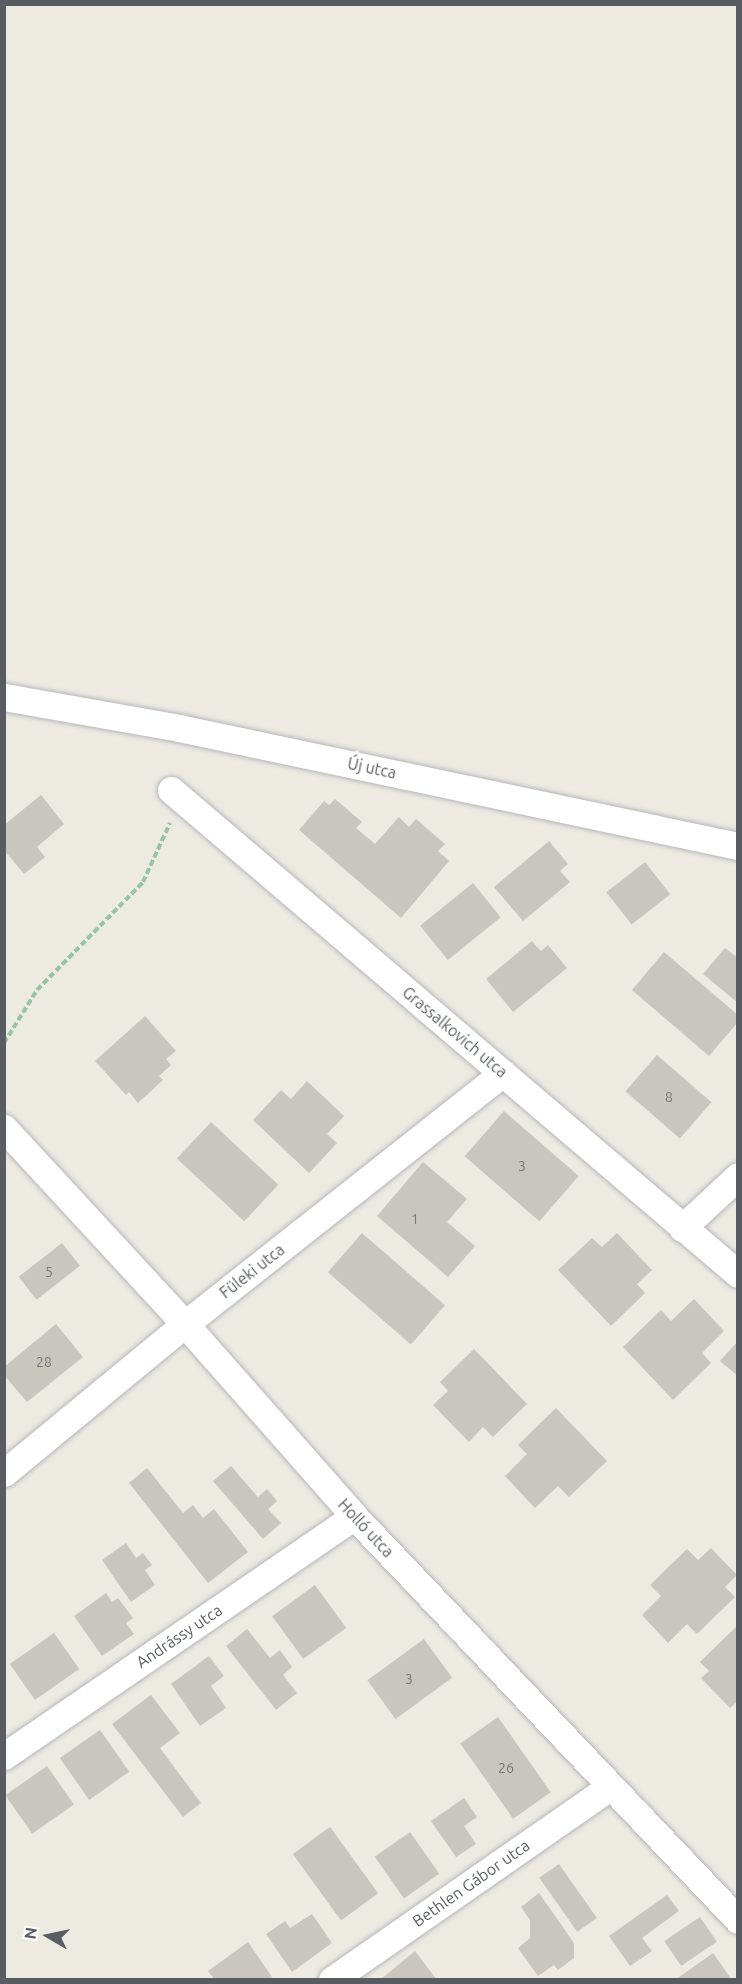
<!DOCTYPE html>
<meta charset="utf-8">
<style>
body{margin:0}
#map{position:relative;width:742px;height:1984px;overflow:hidden;background:#edeae1;font-family:Ubuntu,sans-serif}
div>[style]{position:absolute}
.building>*{inset:0;background:#c9c6c0;transform-origin:0 0}
.path>*{height:4px;margin-top:-2px;transform-origin:0;background:repeating-linear-gradient(90deg,#95c6a1 0 6px,transparent 0 9px)}
.roads{filter:drop-shadow(0 0 2px #b4b7bc) drop-shadow(0 0 2px #b4b7bc)}
.minor>*{height:27px;margin:-13.5px;padding:0 13.5px;transform-origin:13.5px;border-radius:13.5px;background:#fff}
span{translate:-50% -50%;white-space:nowrap;text-align:center;line-height:1.15;-webkit-text-stroke:6px #fff;paint-order:stroke}
.number-label{font-size:14px;color:#75777a}
.number-label span{-webkit-text-stroke-width:0}
.street-label{font-size:16px;color:#595d62}
.frame{position:absolute;inset:0;border:6px solid #595d62;pointer-events:none}
.north{position:absolute;left:18px;top:1906px;width:60px;height:60px;-webkit-text-stroke:4px #fff;paint-order:stroke;rotate:279deg;font-size:16px;font-weight:700;line-height:24px;text-align:center;color:#595d62}
.north::after{content:'';display:block;margin:auto;width:21px;height:27px;background:#595d62;clip-path:polygon(50% 0,100% 100%,50% 72%,0 100%)}
</style>
<div id="map">
<div class="building">
<i style="clip-path:polygon(41px 795px,64px 824px,37px 847px,45px 857px,24px 874px,4px 850px,4px 825px)"></i>
<i style="clip-path:polygon(335px 799px,362px 822px,356px 828px,375px 844px,399px 817px,409px 827px,416px 819px,445px 844px,438px 851px,449px 861px,401px 918px,299px 830px,324px 801px,329px 805px)"></i>
<i style="clip-path:polygon(549px 841px,568px 864px,560px 871px,570px 882px,523px 921px,494px 887px)"></i>
<i style="left:645px;top:862px;width:41px;height:49px;rotate:52deg"></i>
<i style="left:473px;top:883px;width:44px;height:68px;rotate:51deg"></i>
<i style="clip-path:polygon(532px 941px,541px 951px,548px 945px,567px 968px,513px 1012px,486px 979px)"></i>
<i style="clip-path:polygon(725px 948px,738px 958px,738px 1003px,703px 974px)"></i>
<i style="clip-path:polygon(664px 952px,738px 1015px,738px 1022px,709px 1056px,632px 990px)"></i>
<i style="clip-path:polygon(145px 1016px,176px 1051px,166px 1059px,171px 1065px,159px 1076px,163px 1080px,138px 1103px,129px 1092px,126px 1095px,95px 1061px)"></i>
<i style="left:657px;top:1055px;width:72px;height:48px;rotate:41deg"></i>
<i style="clip-path:polygon(307px 1081px,344px 1116px,327px 1134px,337px 1143px,309px 1173px,253px 1120px,281px 1090px,291px 1099px)"></i>
<i style="left:504px;top:1111px;width:99px;height:60px;rotate:41deg"></i>
<i style="left:211px;top:1122px;width:92px;height:50px;rotate:43deg"></i>
<i style="clip-path:polygon(423px 1162px,467px 1199px,447px 1222px,475px 1246px,448px 1277px,377px 1216px)"></i>
<i style="left:362px;top:1233px;width:110px;height:52px;rotate:41deg"></i>
<i style="clip-path:polygon(617px 1233px,652px 1270px,637px 1284px,645px 1293px,611px 1326px,558px 1270px,592px 1238px,602px 1247px)"></i>
<i style="left:62px;top:1243px;width:29px;height:55px;rotate:52deg"></i>
<i style="clip-path:polygon(694px 1299px,724px 1331px,702px 1353px,711px 1363px,673px 1400px,623px 1347px,661px 1310px,671px 1321px)"></i>
<i style="clip-path:polygon(56px 1324px,83px 1357px,27px 1402px,4px 1375px,4px 1367px)"></i>
<i style="clip-path:polygon(738px 1341px,738px 1376px,720px 1361px)"></i>
<i style="clip-path:polygon(474px 1349px,527px 1404px,493px 1437px,483px 1427px,469px 1442px,433px 1405px,448px 1391px,440px 1382px)"></i>
<i style="clip-path:polygon(556px 1408px,607px 1461px,569px 1497px,558px 1486px,535px 1508px,505px 1476px,527px 1454px,518px 1445px)"></i>
<i style="clip-path:polygon(231px 1466px,258px 1497px,267px 1489px,277px 1501px,268px 1509px,281px 1523px,263px 1539px,213px 1481px)"></i>
<i style="clip-path:polygon(147px 1468px,183px 1513px,193px 1505px,203px 1518px,214px 1509px,248px 1552px,208px 1583px,129px 1483px)"></i>
<i style="clip-path:polygon(126px 1543px,136px 1558px,143px 1553px,152px 1565px,145px 1570px,155px 1585px,131px 1602px,102px 1560px)"></i>
<i style="clip-path:polygon(711px 1548px,737px 1575px,725px 1587px,735px 1597px,697px 1634px,687px 1624px,668px 1643px,642px 1615px,661px 1596px,650px 1585px,687px 1549px,698px 1560px)"></i>
<i style="left:315px;top:1585px;width:53px;height:53px;rotate:54deg"></i>
<i style="clip-path:polygon(106px 1593px,112px 1602px,118px 1598px,133px 1618px,126px 1623px,134px 1634px,102px 1656px,74px 1616px)"></i>
<i style="clip-path:polygon(738px 1625px,738px 1701px,730px 1708px,701px 1678px,709px 1671px,700px 1662px)"></i>
<i style="clip-path:polygon(247px 1629px,270px 1658px,280px 1650px,292px 1667px,283px 1675px,297px 1693px,276px 1710px,226px 1646px)"></i>
<i style="left:54px;top:1633px;width:44px;height:54px;rotate:55deg"></i>
<i style="left:424px;top:1639px;width:48px;height:70px;rotate:54deg"></i>
<i style="clip-path:polygon(209px 1656px,224px 1676px,211px 1686px,226px 1708px,200px 1726px,171px 1684px)"></i>
<i style="clip-path:polygon(151px 1695px,180px 1733px,160px 1748px,201px 1803px,183px 1817px,112px 1724px)"></i>
<i style="left:498px;top:1717px;width:92px;height:46px;rotate:55deg"></i>
<i style="left:100px;top:1730px;width:51px;height:49px;rotate:55deg"></i>
<i style="left:47px;top:1766px;width:47px;height:51px;rotate:55deg"></i>
<i style="clip-path:polygon(464px 1798px,477px 1817px,464px 1826px,476px 1844px,456px 1857px,431px 1821px)"></i>
<i style="left:330px;top:1827px;width:82px;height:46px;rotate:54deg"></i>
<i style="left:410px;top:1832px;width:51px;height:43px;rotate:55deg"></i>
<i style="left:559px;top:1864px;width:66px;height:24px;rotate:55deg"></i>
<i style="clip-path:polygon(539px 1893px,574px 1943px,574px 1958px,558px 1970px,554px 1965px,538px 1976px,518px 1948px,530px 1938px,530px 1920px,521px 1907px)"></i>
<i style="clip-path:polygon(667px 1895px,679px 1911px,642px 1938px,652px 1951px,630px 1966px,609px 1936px)"></i>
<i style="clip-path:polygon(312px 1914px,332px 1943px,292px 1972px,266px 1934px,285px 1921px,290px 1928px)"></i>
<i style="left:700px;top:1917px;width:30px;height:43px;rotate:56deg"></i>
<i style="clip-path:polygon(248px 1942px,274px 1980px,215px 1980px,208px 1971px)"></i>
<i style="clip-path:polygon(415px 1951px,437px 1980px,380px 1980px,404px 1960px)"></i>
<i style="clip-path:polygon(713px 1953px,732px 1980px,675px 1980px)"></i>
</div>
<div class="path">
<i style="left:4px;top:1043px;width:62px;rotate:-58.1deg"></i>
<i style="left:37px;top:990px;width:151px;rotate:-45.5deg"></i>
<i style="left:143px;top:882px;width:65px;rotate:-65.4deg"></i>
</div>
<div class="roads">
<div class="minor">
<i style="left:4px;top:697px;width:178px;rotate:10deg"></i>
<i style="left:179px;top:728px;width:571px;rotate:11.92deg"></i>
<i style="left:171px;top:790px;width:745px;rotate:40.48deg"></i>
<i style="left:4px;top:1128px;width:267px;rotate:47.3deg"></i>
<i style="left:185px;top:1324px;width:256px;rotate:48.6deg"></i>
<i style="left:354px;top:1516px;width:557px;rotate:46.45deg"></i>
<i style="left:682px;top:1228px;width:76px;rotate:-42.9deg"></i>
<i style="left:4px;top:1473px;width:234px;rotate:-39.5deg"></i>
<i style="left:185px;top:1324px;width:405px;rotate:-38.3deg"></i>
<i style="left:4px;top:1756px;width:424px;rotate:-34.4deg"></i>
<i style="left:332px;top:1980px;width:338px;rotate:-34.8deg"></i>
</div>
</div>
<div class="number-label">
<span style="left:669px;top:1097px">8</span>
<span style="left:522px;top:1166px">3</span>
<span style="left:415px;top:1219px">1</span>
<span style="left:49px;top:1272px">5</span>
<span style="left:44px;top:1362px">28</span>
<span style="left:409px;top:1679px">3</span>
<span style="left:506px;top:1768px">26</span>
</div>
<div class="street-label">
<span style="left:372px;top:768px;rotate:12deg">Új utca</span>
<span style="left:455px;top:1032px;rotate:40deg">Grassalkovich utca</span>
<span style="left:252px;top:1271px;rotate:-38deg">Füleki utca</span>
<span style="left:366px;top:1528px;rotate:47deg">Holló utca</span>
<span style="left:179px;top:1636px;rotate:-34deg">Andrássy utca</span>
<span style="left:471px;top:1883px;rotate:-35deg">Bethlen Gábor utca</span>
</div>
<div class="frame"></div>
<div class="north">N</div>
</div>
